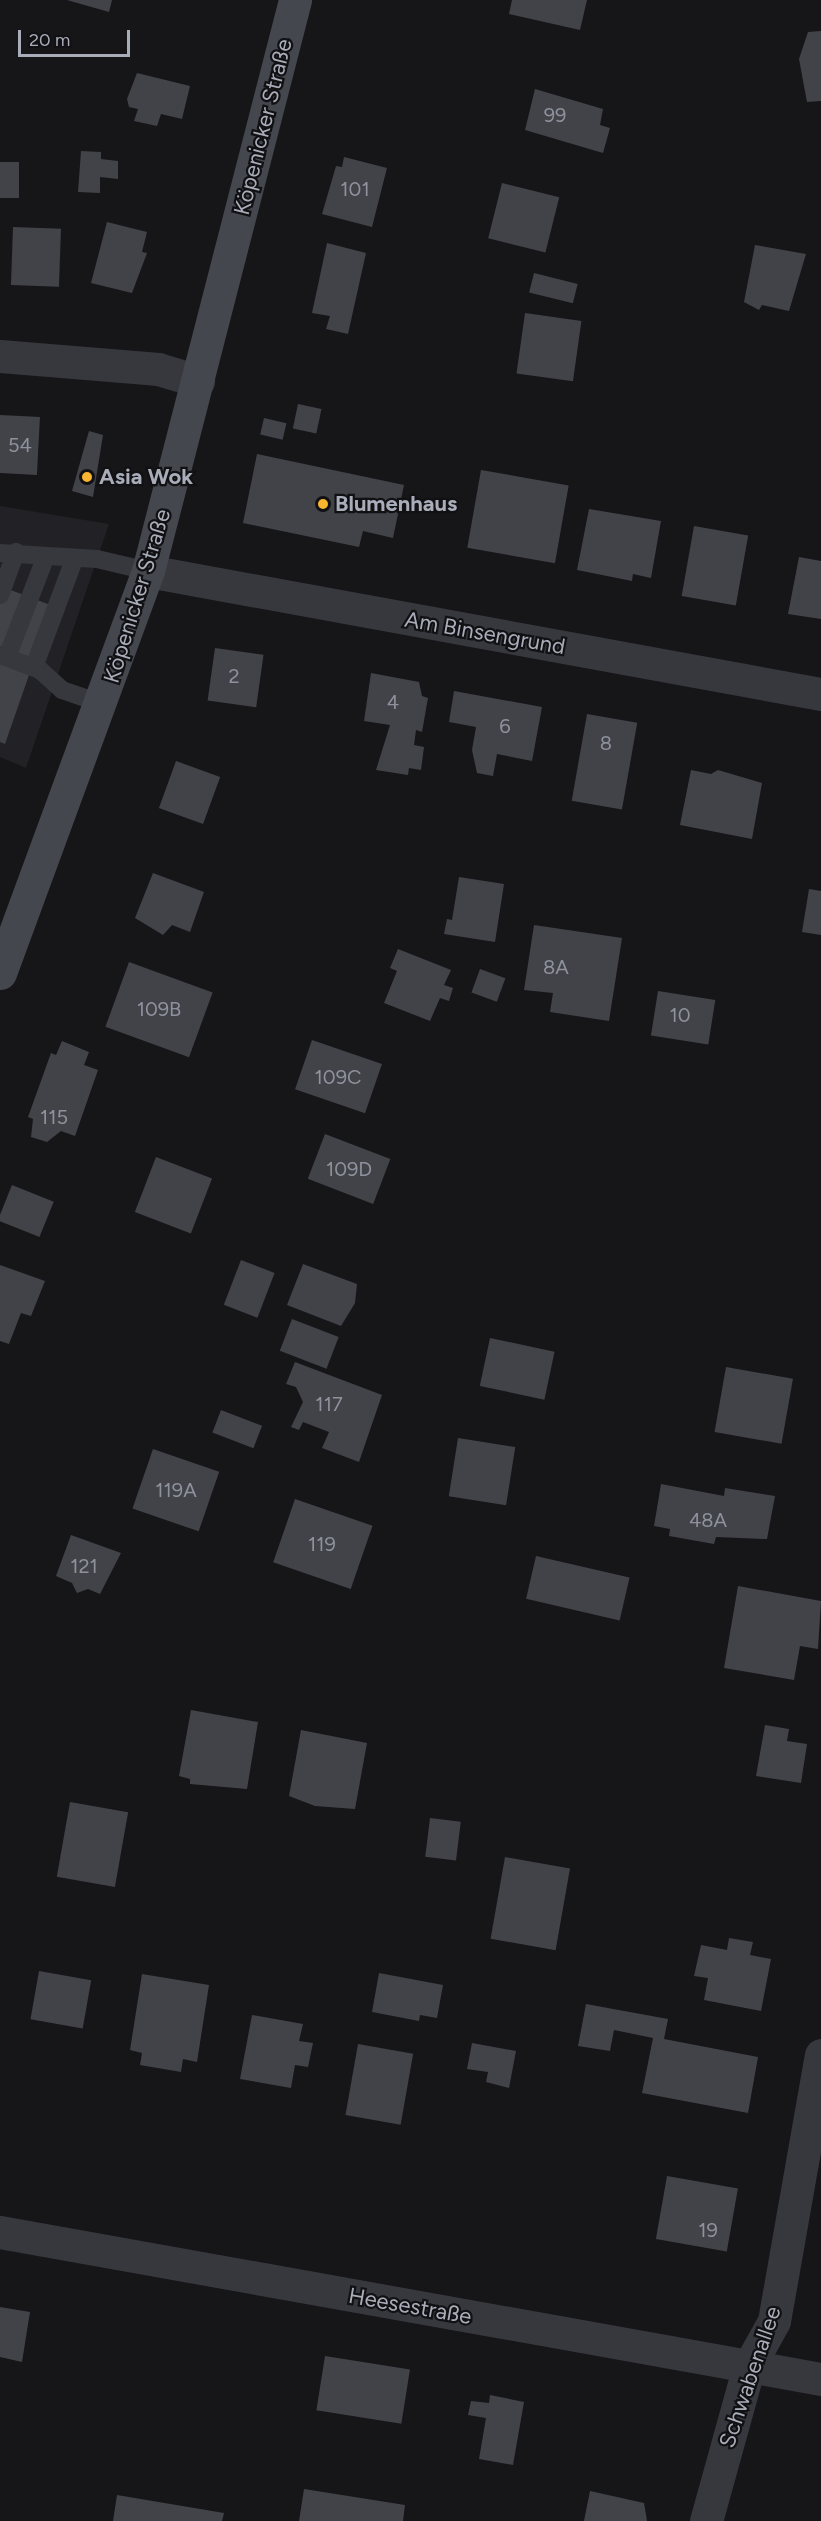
<!DOCTYPE html>
<meta charset="utf-8">
<style>
body{margin:0}
#map{position:relative;width:821px;height:2521px;overflow:hidden;background:#161619;font-family:Figtree,sans-serif}
div>[style]{position:absolute}
.built>*{inset:0;background:#222226}
.building>*{inset:0;background:#424349;transform-origin:0 0}
.service>*{height:18px;margin:-9px;padding:0 9px;transform-origin:9px;border-radius:9px;background:#37383e}
.minor>*{height:33px;margin:-16.5px;padding:0 16.5px;transform-origin:16.5px;border-radius:16.5px;background:#37383e}
.tertiary>*{height:33px;margin:-16.5px;padding:0 16.5px;transform-origin:16.5px;border-radius:16.5px;background:#37383e}
.secondary>*{height:33px;margin:-16.5px;padding:0 16.5px;transform-origin:16.5px;border-radius:16.5px;background:#45474e}
.dots>*{width:16px;height:16px;translate:-50% -50%;box-sizing:border-box;border:3px solid #111114;border-radius:50%}
span{translate:-50% -50%;white-space:nowrap;text-align:center;line-height:1.15;-webkit-text-stroke:4.5px #111114;paint-order:stroke}
.number-label{font-size:20px;color:#8e929d}
.number-label span{-webkit-text-stroke-width:0}
.street-label{font-size:22px;color:#a8adb9}
.poi-label{font-size:22px;color:#a8adb9;font-weight:700}
.left{translate:0 -50%;text-align:left}
.scale{position:absolute;left:18px;top:30px;width:112px;height:27px;box-sizing:border-box;border:3px solid #a8adb9;border-top:0;padding-left:8px;font-size:18px;line-height:21px;white-space:nowrap;color:#a8adb9;-webkit-text-stroke:4px #111114;paint-order:stroke}
</style>
<div id="map">
<div class="built">
<i style="clip-path:polygon(0 506px,109px 524px,26px 768px,0 757px)"></i>
</div>
<div class="building">
<i style="clip-path:polygon(67px 0,112px 0,109px 12px)"></i>
<i style="clip-path:polygon(512px 0,587px 0,580px 30px,509px 14px)"></i>
<i style="clip-path:polygon(821px 31px,821px 101px,807px 102px,799px 59px,808px 32px)"></i>
<i style="clip-path:polygon(137px 73px,190px 86px,182px 119px,161px 114px,157px 126px,134px 121px,138px 109px,129px 107px,127px 99px)"></i>
<i style="clip-path:polygon(535px 89px,603px 109px,600px 125px,610px 128px,603px 153px,525px 130px)"></i>
<i style="clip-path:polygon(81px 151px,101px 152px,101px 159px,118px 161px,118px 179px,100px 177px,100px 193px,78px 192px)"></i>
<i style="clip-path:polygon(344px 157px,387px 168px,372px 227px,322px 214px,336px 166px,342px 167px)"></i>
<i style="left:0;top:162px;width:19px;height:36px"></i>
<i style="left:502px;top:183px;width:59px;height:57px;rotate:14deg"></i>
<i style="clip-path:polygon(107px 222px,147px 232px,142px 252px,147px 253px,132px 293px,91px 283px)"></i>
<i style="left:13px;top:227px;width:48px;height:58px;rotate:2deg"></i>
<i style="clip-path:polygon(327px 243px,366px 253px,348px 334px,326px 329px,330px 316px,312px 313px)"></i>
<i style="clip-path:polygon(755px 245px,806px 254px,789px 311px,762px 305px,759px 310px,744px 302px)"></i>
<i style="left:534px;top:273px;width:45px;height:20px;rotate:14deg"></i>
<i style="left:525px;top:313px;width:57px;height:61px;rotate:8deg"></i>
<i style="left:298px;top:404px;width:24px;height:25px;rotate:12deg"></i>
<i style="left:0;top:415px;width:40px;height:58px;rotate:3deg"></i>
<i style="left:264px;top:418px;width:23px;height:17px;rotate:13deg"></i>
<i style="clip-path:polygon(89px 431px,103px 435px,93px 497px,72px 491px)"></i>
<i style="clip-path:polygon(257px 454px,404px 485px,393px 538px,363px 531px,359px 547px,243px 523px)"></i>
<i style="left:481px;top:470px;width:89px;height:79px;rotate:10deg"></i>
<i style="clip-path:polygon(589px 509px,661px 521px,651px 578px,633px 574px,632px 581px,577px 570px)"></i>
<i style="left:694px;top:526px;width:55px;height:71px;rotate:10deg"></i>
<i style="clip-path:polygon(799px 557px,821px 561px,821px 619px,788px 614px)"></i>
<i style="clip-path:polygon(0 586px,53px 606px,5px 744px,0 742px)"></i>
<i style="left:215px;top:648px;width:49px;height:53px;rotate:8deg"></i>
<i style="clip-path:polygon(371px 673px,419px 682px,422px 696px,428px 698px,422px 732px,416px 730px,414px 745px,424px 747px,421px 770px,409px 768px,408px 775px,376px 770px,390px 725px,364px 721px)"></i>
<i style="clip-path:polygon(454px 691px,542px 707px,532px 761px,497px 754px,493px 776px,477px 773px,472px 750px,476px 727px,449px 722px)"></i>
<i style="left:587px;top:714px;width:51px;height:88px;rotate:10deg"></i>
<i style="left:176px;top:761px;width:47px;height:50px;rotate:20deg"></i>
<i style="clip-path:polygon(691px 770px,711px 774px,718px 770px,762px 783px,752px 839px,680px 825px)"></i>
<i style="clip-path:polygon(153px 873px,204px 892px,190px 932px,172px 925px,163px 935px,135px 918px)"></i>
<i style="clip-path:polygon(459px 877px,504px 884px,495px 942px,444px 934px,447px 919px,452px 920px)"></i>
<i style="clip-path:polygon(809px 889px,821px 891px,821px 935px,802px 932px)"></i>
<i style="clip-path:polygon(534px 925px,622px 938px,609px 1021px,550px 1012px,553px 993px,524px 990px)"></i>
<i style="clip-path:polygon(398px 949px,451px 970px,444px 985px,453px 988px,449px 1001px,440px 998px,430px 1021px,384px 1003px,397px 971px,390px 968px)"></i>
<i style="left:129px;top:962px;width:89px;height:69px;rotate:20deg"></i>
<i style="left:480px;top:969px;width:27px;height:25px;rotate:20deg"></i>
<i style="left:658px;top:991px;width:58px;height:45px;rotate:9deg"></i>
<i style="left:312px;top:1040px;width:74px;height:52px;rotate:19deg"></i>
<i style="clip-path:polygon(62px 1041px,89px 1052px,84px 1065px,98px 1070px,75px 1136px,61px 1131px,47px 1142px,31px 1137px,33px 1119px,28px 1117px,51px 1053px,56px 1055px)"></i>
<i style="left:325px;top:1134px;width:70px;height:48px;rotate:21deg"></i>
<i style="left:156px;top:1157px;width:60px;height:59px;rotate:21deg"></i>
<i style="left:12px;top:1185px;width:45px;height:38px;rotate:22deg"></i>
<i style="left:241px;top:1260px;width:36px;height:48px;rotate:21deg"></i>
<i style="clip-path:polygon(303px 1264px,357px 1284px,355px 1303px,341px 1326px,287px 1305px)"></i>
<i style="clip-path:polygon(0 1265px,45px 1281px,31px 1316px,21px 1313px,9px 1344px,0 1341px)"></i>
<i style="left:292px;top:1319px;width:50px;height:34px;rotate:21deg"></i>
<i style="left:490px;top:1338px;width:66px;height:49px;rotate:12deg"></i>
<i style="clip-path:polygon(295px 1362px,382px 1395px,359px 1462px,322px 1448px,329px 1432px,303px 1422px,299px 1430px,291px 1427px,303px 1402px,296px 1387px,286px 1384px)"></i>
<i style="left:726px;top:1367px;width:68px;height:66px;rotate:10deg"></i>
<i style="left:221px;top:1410px;width:44px;height:24px;rotate:21deg"></i>
<i style="left:458px;top:1438px;width:58px;height:59px;rotate:9deg"></i>
<i style="left:153px;top:1449px;width:70px;height:63px;rotate:19deg"></i>
<i style="clip-path:polygon(661px 1484px,724px 1496px,725px 1488px,775px 1496px,767px 1539px,716px 1537px,714px 1544px,669px 1536px,670px 1529px,654px 1526px)"></i>
<i style="left:295px;top:1499px;width:82px;height:67px;rotate:19deg"></i>
<i style="clip-path:polygon(71px 1535px,121px 1553px,100px 1594px,88px 1589px,77px 1593px,72px 1583px,56px 1576px)"></i>
<i style="left:536px;top:1556px;width:96px;height:44px;rotate:13deg"></i>
<i style="clip-path:polygon(738px 1586px,821px 1601px,818px 1649px,800px 1646px,794px 1680px,724px 1668px)"></i>
<i style="clip-path:polygon(191px 1710px,258px 1722px,247px 1789px,190px 1784px,190px 1779px,179px 1776px)"></i>
<i style="clip-path:polygon(765px 1725px,789px 1729px,787px 1741px,807px 1744px,801px 1783px,756px 1776px)"></i>
<i style="clip-path:polygon(301px 1730px,367px 1743px,355px 1809px,315px 1806px,289px 1796px)"></i>
<i style="left:70px;top:1802px;width:59px;height:76px;rotate:10deg"></i>
<i style="left:430px;top:1818px;width:31px;height:39px;rotate:7deg"></i>
<i style="left:505px;top:1857px;width:66px;height:83px;rotate:10deg"></i>
<i style="clip-path:polygon(729px 1938px,753px 1942px,750px 1955px,771px 1959px,761px 2011px,704px 2000px,708px 1978px,694px 1976px,701px 1945px,727px 1950px)"></i>
<i style="left:39px;top:1971px;width:53px;height:49px;rotate:10deg"></i>
<i style="clip-path:polygon(379px 1973px,443px 1985px,437px 2018px,420px 2015px,419px 2021px,372px 2012px)"></i>
<i style="clip-path:polygon(142px 1974px,209px 1985px,197px 2062px,183px 2059px,181px 2072px,140px 2065px,142px 2053px,130px 2050px)"></i>
<i style="clip-path:polygon(586px 2004px,668px 2019px,664px 2039px,758px 2057px,748px 2113px,642px 2093px,653px 2038px,614px 2030px,610px 2051px,578px 2046px)"></i>
<i style="clip-path:polygon(252px 2015px,303px 2024px,299px 2041px,313px 2043px,308px 2067px,295px 2065px,291px 2088px,240px 2079px)"></i>
<i style="clip-path:polygon(472px 2043px,516px 2051px,509px 2088px,486px 2082px,488px 2072px,467px 2069px)"></i>
<i style="left:358px;top:2044px;width:56px;height:72px;rotate:10deg"></i>
<i style="left:667px;top:2176px;width:72px;height:64px;rotate:10deg"></i>
<i style="clip-path:polygon(0 2307px,30px 2312px,22px 2362px,0 2357px)"></i>
<i style="left:325px;top:2356px;width:86px;height:55px;rotate:9deg"></i>
<i style="clip-path:polygon(490px 2395px,524px 2402px,513px 2465px,479px 2459px,486px 2418px,468px 2415px,471px 2401px,489px 2403px)"></i>
<i style="clip-path:polygon(304px 2489px,405px 2505px,403px 2521px,299px 2521px)"></i>
<i style="clip-path:polygon(590px 2491px,644px 2503px,647px 2521px,584px 2521px)"></i>
<i style="clip-path:polygon(117px 2495px,224px 2513px,222px 2521px,113px 2521px)"></i>
</div>
<div class="service">
<i style="left:0;top:553px;width:97px;rotate:3.5deg"></i>
<i style="left:97px;top:559px;width:52px;rotate:13.2deg"></i>
<i style="left:0;top:595px;width:46px;rotate:-69.6deg"></i>
<i style="left:0;top:655px;width:43px;rotate:20.6deg"></i>
<i style="left:40px;top:670px;width:30px;rotate:42deg"></i>
<i style="left:62px;top:690px;width:43px;rotate:18.9deg"></i>
<i style="left:7px;top:657px;width:108px;rotate:-68.9deg"></i>
<i style="left:34px;top:667px;width:114px;rotate:-69.5deg"></i>
</div>
<div class="minor">
<i style="left:0;top:356px;width:159px;rotate:4.7deg"></i>
<i style="left:158px;top:369px;width:42px;rotate:16.7deg"></i>
<i style="left:148px;top:571px;width:684px;rotate:10.36deg"></i>
<i style="left:706px;top:2521px;width:161px;rotate:-74.5deg"></i>
<i style="left:749px;top:2366px;width:51px;rotate:-60.9deg"></i>
<i style="left:774px;top:2321px;width:270px;rotate:-80deg"></i>
</div>
<div class="tertiary">
<i style="left:0;top:2232px;width:834px;rotate:10.15deg"></i>
</div>
<div class="secondary">
<i style="left:0;top:973px;width:428px;rotate:-69.8deg"></i>
<i style="left:148px;top:571px;width:590px;rotate:-75.56deg"></i>
</div>
<div class="dots">
<i style="left:87px;top:477px;background:#f8b52f"></i>
<i style="left:323px;top:504px;background:#f8b52f"></i>
</div>
<div class="number-label">
<span style="left:555px;top:115px">99</span>
<span style="left:355px;top:189px">101</span>
<span style="left:20px;top:445px">54</span>
<span style="left:234px;top:676px">2</span>
<span style="left:393px;top:702px">4</span>
<span style="left:505px;top:726px">6</span>
<span style="left:606px;top:743px">8</span>
<span style="left:556px;top:967px">8A</span>
<span style="left:159px;top:1009px">109B</span>
<span style="left:680px;top:1015px">10</span>
<span style="left:338px;top:1077px">109C</span>
<span style="left:54px;top:1117px">115</span>
<span style="left:349px;top:1169px">109D</span>
<span style="left:329px;top:1404px">117</span>
<span style="left:176px;top:1490px">119A</span>
<span style="left:708px;top:1520px">48A</span>
<span style="left:322px;top:1544px">119</span>
<span style="left:84px;top:1566px">121</span>
<span style="left:708px;top:2230px">19</span>
</div>
<div class="street-label">
<span style="left:263px;top:127px;rotate:-76deg">Köpenicker Straße</span>
<span style="left:137px;top:596px;rotate:-73deg">Köpenicker Straße</span>
<span style="left:485px;top:633px;rotate:10deg">Am Binsengrund</span>
<span style="left:410px;top:2306px;rotate:10deg">Heesestraße</span>
<span style="left:750px;top:2377px;rotate:-71deg">Schwabenallee</span>
</div>
<div class="poi-label">
<span class="left" style="left:99px;top:477px">Asia Wok</span>
<span class="left" style="left:335px;top:504px">Blumenhaus</span>
</div>
<div class="scale">20 m</div>
</div>
